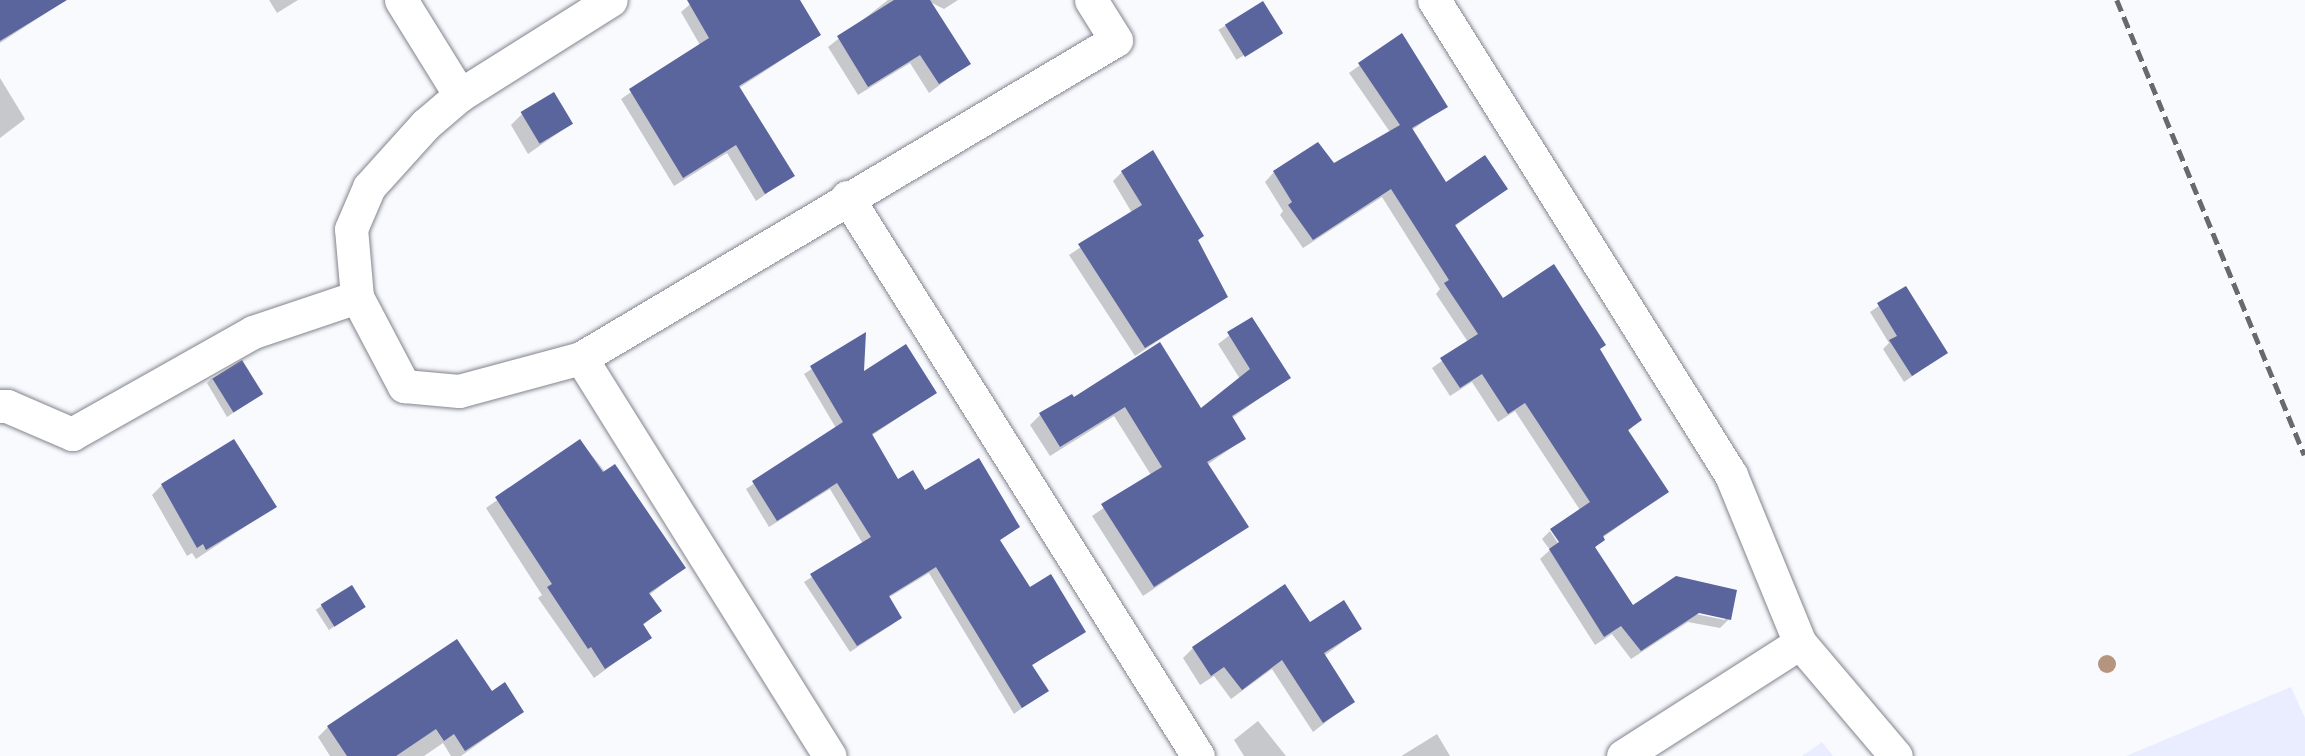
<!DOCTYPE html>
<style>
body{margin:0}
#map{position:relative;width:2305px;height:756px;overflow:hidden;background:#f9fafe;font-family:Quicksand,sans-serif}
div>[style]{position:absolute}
.built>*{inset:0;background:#e9edff}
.shadow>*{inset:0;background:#0003;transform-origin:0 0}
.building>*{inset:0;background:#5a649d;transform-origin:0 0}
.roads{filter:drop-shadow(0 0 2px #82848d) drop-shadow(0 0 2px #82848d)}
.minor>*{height:33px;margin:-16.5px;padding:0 16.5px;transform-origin:16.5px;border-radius:16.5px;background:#fff}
.rail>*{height:4.5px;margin-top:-2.25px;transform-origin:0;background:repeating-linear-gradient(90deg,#68696d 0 12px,transparent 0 18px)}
.trees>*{width:18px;height:18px;margin:-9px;border-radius:50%;background:#b5957e}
span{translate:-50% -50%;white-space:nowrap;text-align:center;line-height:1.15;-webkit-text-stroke:6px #f9fafe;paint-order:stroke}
</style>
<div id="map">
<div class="built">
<i style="clip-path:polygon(2291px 687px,2305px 718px,2305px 756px,2126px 756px)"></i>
<i style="clip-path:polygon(1822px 742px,1833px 756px,1802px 756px)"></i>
</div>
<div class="shadow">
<i style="clip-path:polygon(3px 0,66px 0,0 43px,0 2px)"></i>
<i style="clip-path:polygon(269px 0,298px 0,277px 13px)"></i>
<i style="clip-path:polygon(695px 0,799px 0,820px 35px,739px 88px,793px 175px,756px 201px,727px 153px,674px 186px,621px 99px,700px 45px,681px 12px)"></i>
<i style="clip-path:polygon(888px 0,958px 0,944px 9px,930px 2px,969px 63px,929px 93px,910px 63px,858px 95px,828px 47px)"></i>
<i style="left:1263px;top:3px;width:35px;height:52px;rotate:59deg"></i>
<i style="clip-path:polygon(evenodd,1402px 35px,1446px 106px,1412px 130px,1446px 184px,1506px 188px,1454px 227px,1503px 300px,1599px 350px,1640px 420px,1627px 432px,1667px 492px,1602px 538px,1594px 549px,1632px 607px,1677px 578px,1729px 619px,1720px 628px,1688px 622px,1631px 659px,1612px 634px,1595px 645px,1540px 559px,1550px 550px,1542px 539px,1550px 531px,1562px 549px,1580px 510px,1515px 411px,1498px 422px,1472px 382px,1450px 396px,1432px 368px,1468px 342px,1436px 294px,1440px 289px,1382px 197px,1303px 248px,1280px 215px,1283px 211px,1265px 182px,1274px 172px,1333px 165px,1390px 132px,1349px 73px,1402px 35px,1692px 610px,1725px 617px,1725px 620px,1691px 613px,1692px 610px)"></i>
<i style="clip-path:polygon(0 78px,25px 119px,0 138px)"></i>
<i style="clip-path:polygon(522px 114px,571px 124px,528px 154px,511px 125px)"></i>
<i style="clip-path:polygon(1122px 172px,1202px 236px,1197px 242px,1226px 296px,1135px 356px,1069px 255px,1132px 213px,1113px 181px)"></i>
<i style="clip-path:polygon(1905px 288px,1946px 353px,1904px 382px,1883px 349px,1889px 343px,1870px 312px)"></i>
<i style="clip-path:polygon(1251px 319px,1289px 377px,1232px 418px,1244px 439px,1207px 465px,1247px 527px,1143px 596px,1092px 516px,1151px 475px,1114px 416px,1050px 456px,1030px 425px,1040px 415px,1073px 399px,1200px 410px,1240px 379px,1218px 344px)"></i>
<i style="clip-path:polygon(864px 335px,862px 373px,935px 393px,871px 436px,897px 481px,1018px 527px,999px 541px,1030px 589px,1084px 631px,1031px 666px,1047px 690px,1014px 714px,929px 573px,888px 598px,900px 617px,893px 624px,850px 652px,804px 582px,863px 544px,830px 489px,769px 527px,746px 489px,836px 428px,804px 374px)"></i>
<i style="clip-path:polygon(212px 378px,261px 394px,227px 417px,207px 383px)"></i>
<i style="clip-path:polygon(580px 441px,684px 568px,649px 595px,660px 611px,642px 626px,650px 637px,594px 678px,538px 598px,542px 595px,486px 508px)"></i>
<i style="clip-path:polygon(162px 485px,275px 507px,196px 559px,192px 553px,187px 556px,152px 495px)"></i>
<i style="left:351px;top:587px;width:24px;height:42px;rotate:57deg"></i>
<i style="clip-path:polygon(1310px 624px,1360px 629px,1324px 656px,1353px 701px,1313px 732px,1272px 669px,1231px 699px,1214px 676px,1200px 685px,1183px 658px,1193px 648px)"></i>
<i style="clip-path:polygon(491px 693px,523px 712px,461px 756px,451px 756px,443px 743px,424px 756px,330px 756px,318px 737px,328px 727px)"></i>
<i style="clip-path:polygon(1258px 721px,1286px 756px,1244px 756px,1234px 740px)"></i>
<i style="clip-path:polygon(1437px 734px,1450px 756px,1402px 756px,1403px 755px)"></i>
</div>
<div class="building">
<i style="clip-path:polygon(0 0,67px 0,0 41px)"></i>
<i style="clip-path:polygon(687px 0,800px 0,821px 35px,739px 86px,795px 176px,765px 194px,736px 145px,683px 178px,629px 89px,709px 38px)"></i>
<i style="clip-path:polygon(894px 0,930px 0,971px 64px,939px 84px,920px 55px,868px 87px,837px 36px)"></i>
<i style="left:1263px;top:1px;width:38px;height:45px;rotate:58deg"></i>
<i style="clip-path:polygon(1402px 33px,1448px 107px,1412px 128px,1446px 182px,1485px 155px,1508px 189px,1455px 225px,1503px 298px,1554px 264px,1606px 345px,1600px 349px,1642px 420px,1628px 430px,1669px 492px,1603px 536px,1605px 540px,1595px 547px,1633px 605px,1676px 576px,1737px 590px,1731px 620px,1699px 613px,1641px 651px,1621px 626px,1604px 637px,1549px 549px,1559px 542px,1550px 529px,1590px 502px,1525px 403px,1508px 414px,1482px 374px,1460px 388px,1440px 358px,1478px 334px,1444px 283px,1449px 280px,1391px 189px,1313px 240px,1288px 205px,1292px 202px,1273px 171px,1318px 142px,1334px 163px,1400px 125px,1358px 63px)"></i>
<i style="left:554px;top:92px;width:37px;height:39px;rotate:59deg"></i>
<i style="clip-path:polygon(1153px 150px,1204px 236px,1198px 240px,1228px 297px,1145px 348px,1078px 244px,1142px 205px,1121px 171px)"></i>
<i style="clip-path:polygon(1906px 286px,1948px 353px,1912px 376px,1889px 340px,1897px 336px,1877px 303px)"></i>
<i style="clip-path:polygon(1252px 317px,1291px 378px,1232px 416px,1246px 439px,1207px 462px,1249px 527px,1154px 587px,1101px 504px,1162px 467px,1125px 407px,1060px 447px,1039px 413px,1072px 394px,1074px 397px,1160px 342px,1201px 408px,1250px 369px,1227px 332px)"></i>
<i style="clip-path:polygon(866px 332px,864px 371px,906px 344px,937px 393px,872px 434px,898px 479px,913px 470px,925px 490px,979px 458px,1020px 527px,1000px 540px,1030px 587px,1051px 574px,1086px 632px,1032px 665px,1049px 691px,1022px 708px,936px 567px,889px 596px,902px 618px,857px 646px,810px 574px,871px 537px,837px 483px,777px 521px,752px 481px,843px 422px,810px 366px)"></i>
<i style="left:242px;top:360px;width:40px;height:35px;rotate:58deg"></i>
<i style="clip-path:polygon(234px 439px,277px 507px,206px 550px,203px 544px,197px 548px,161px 484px)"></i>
<i style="clip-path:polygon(580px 439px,603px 472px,615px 464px,686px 568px,649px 593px,662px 611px,643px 624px,652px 638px,605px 669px,591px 647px,588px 649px,547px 587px,552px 584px,495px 497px)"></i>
<i style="clip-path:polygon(1285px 584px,1310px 622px,1344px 600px,1362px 629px,1324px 653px,1355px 702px,1323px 723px,1282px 660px,1242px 690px,1224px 667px,1211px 676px,1192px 647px)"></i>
<i style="left:352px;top:585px;width:26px;height:37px;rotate:58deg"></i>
<i style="clip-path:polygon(457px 639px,492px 691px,505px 682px,524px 712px,465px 751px,454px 734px,444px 741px,436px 729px,396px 756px,347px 756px,327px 726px)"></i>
</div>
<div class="roads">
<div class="minor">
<i style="left:401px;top:0;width:112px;rotate:58.2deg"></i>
<i style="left:460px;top:95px;width:178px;rotate:-32.2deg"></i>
<i style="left:1434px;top:0;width:560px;rotate:57.98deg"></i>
<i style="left:1731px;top:475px;width:182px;rotate:67.7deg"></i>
<i style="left:1800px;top:643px;width:148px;rotate:49.7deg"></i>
<i style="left:847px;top:197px;width:660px;rotate:57.88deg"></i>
<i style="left:357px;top:297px;width:68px;rotate:-95deg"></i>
<i style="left:351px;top:229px;width:46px;rotate:-66.8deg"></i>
<i style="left:369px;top:187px;width:85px;rotate:-47.9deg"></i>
<i style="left:426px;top:124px;width:45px;rotate:-40.5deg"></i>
<i style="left:581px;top:358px;width:469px;rotate:58deg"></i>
<i style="left:0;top:406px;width:7px"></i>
<i style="left:7px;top:406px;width:71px;rotate:23.3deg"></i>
<i style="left:72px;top:434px;width:208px;rotate:-29.4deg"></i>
<i style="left:253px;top:332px;width:110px;rotate:-18.6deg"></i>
<i style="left:357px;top:297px;width:101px;rotate:62.2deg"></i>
<i style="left:404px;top:386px;width:55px;rotate:5.2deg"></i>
<i style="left:459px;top:391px;width:126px;rotate:-15.1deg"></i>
<i style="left:581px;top:358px;width:622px;rotate:-30.73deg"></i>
<i style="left:1116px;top:40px;width:47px;rotate:-122deg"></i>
<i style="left:1623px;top:756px;width:210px;rotate:-32.6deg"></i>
</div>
</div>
<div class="rail">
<i style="left:2117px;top:0;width:492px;rotate:67.6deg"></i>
</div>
<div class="trees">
<i style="left:2107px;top:664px"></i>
</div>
</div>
